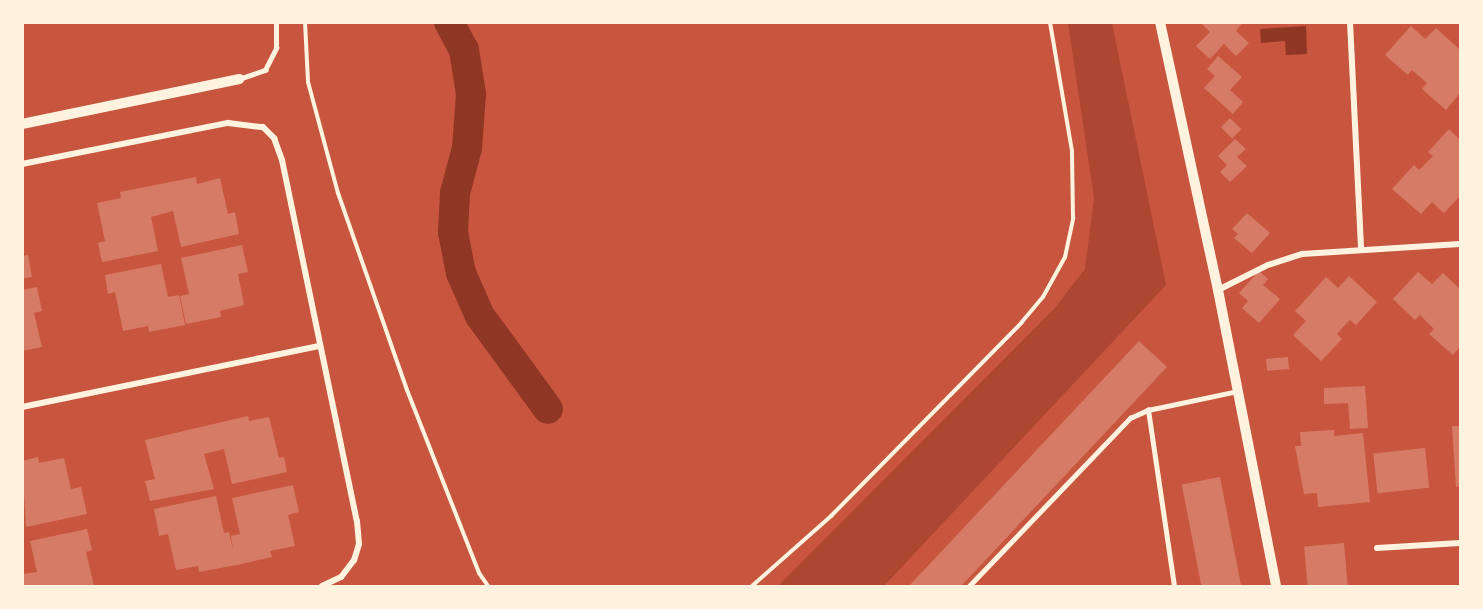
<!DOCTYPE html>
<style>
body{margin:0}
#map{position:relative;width:1483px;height:609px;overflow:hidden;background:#c8553d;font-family:Barlow,sans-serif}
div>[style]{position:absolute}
.green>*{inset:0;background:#ae4732}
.water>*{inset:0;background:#8f3625}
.canal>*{height:30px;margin:-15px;padding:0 15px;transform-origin:15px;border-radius:15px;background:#8f3625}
.building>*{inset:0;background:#d67c66;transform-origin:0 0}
.path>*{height:4px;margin:-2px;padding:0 2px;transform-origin:2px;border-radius:2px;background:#fff3e0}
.service>*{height:4.5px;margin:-2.25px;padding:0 2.25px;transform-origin:2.25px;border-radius:2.25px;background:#fff3e0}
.minor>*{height:6px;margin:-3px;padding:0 3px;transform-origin:3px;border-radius:3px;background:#fff3e0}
.tertiary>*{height:10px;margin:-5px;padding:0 5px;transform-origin:5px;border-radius:5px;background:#fff3e0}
span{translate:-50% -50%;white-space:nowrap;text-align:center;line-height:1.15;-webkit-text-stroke:4.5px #fff3e0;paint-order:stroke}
.frame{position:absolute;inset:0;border:24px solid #fff3e0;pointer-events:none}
</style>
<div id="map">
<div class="green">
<i style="clip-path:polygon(1068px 23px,1112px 23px,1166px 285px,884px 586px,778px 586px,1054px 309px,1085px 269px,1094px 198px)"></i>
</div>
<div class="water">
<i style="clip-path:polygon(1306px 26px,1307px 54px,1286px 55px,1285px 41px,1261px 43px,1260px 29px)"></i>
</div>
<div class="canal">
<i style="left:449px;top:22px;width:32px;rotate:62deg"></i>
<i style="left:464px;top:50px;width:45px;rotate:81deg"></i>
<i style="left:471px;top:94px;width:54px;rotate:94.2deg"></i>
<i style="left:467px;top:148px;width:47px;rotate:104.9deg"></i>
<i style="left:455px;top:193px;width:39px;rotate:93deg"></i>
<i style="left:453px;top:232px;width:42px;rotate:79deg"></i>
<i style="left:461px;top:273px;width:47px;rotate:66.2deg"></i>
<i style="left:480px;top:316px;width:115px;rotate:53.8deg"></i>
</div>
<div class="building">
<i style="clip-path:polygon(1200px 22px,1243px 22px,1236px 31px,1249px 43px,1236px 56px,1224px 44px,1210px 59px,1196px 46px,1210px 32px)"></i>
<i style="clip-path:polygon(1411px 26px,1425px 39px,1436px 28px,1460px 50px,1460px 93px,1446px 110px,1422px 89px,1427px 83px,1412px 70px,1408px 75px,1385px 55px)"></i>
<i style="clip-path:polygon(1218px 56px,1242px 77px,1230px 90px,1243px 102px,1233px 114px,1204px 88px,1215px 76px,1207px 69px)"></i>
<i style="left:1230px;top:118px;width:16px;height:13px;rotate:45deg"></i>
<i style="clip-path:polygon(1449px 129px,1460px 140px,1460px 196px,1444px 213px,1432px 202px,1421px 214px,1392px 189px,1414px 165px,1419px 170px,1433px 156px,1428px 152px)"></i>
<i style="clip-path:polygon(1235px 139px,1246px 149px,1237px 157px,1247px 166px,1230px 182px,1220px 172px,1227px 165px,1218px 156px)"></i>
<i style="clip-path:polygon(196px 177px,197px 184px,220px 178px,228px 214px,235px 212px,239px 234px,181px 247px,173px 211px,151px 217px,158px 251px,102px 262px,98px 243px,105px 241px,97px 203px,121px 198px,120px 192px)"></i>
<i style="clip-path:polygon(1247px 213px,1270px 233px,1252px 253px,1234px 238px,1238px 234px,1232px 229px)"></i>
<i style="clip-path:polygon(242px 245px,248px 272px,238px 274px,244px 305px,220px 311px,221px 317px,186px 324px,180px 296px,189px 294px,181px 258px)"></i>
<i style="clip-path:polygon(28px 255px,32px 277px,22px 279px,22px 256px)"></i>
<i style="clip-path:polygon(161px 264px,168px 297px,179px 295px,185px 325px,149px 332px,148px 326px,123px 331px,115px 292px,108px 294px,105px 275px)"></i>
<i style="clip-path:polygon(1259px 271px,1268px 279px,1263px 285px,1280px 299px,1259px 323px,1242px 308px,1248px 301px,1239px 293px)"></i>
<i style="clip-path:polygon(1418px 272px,1432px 284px,1443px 273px,1460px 289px,1460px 347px,1453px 355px,1429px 334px,1434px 329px,1420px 315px,1415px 320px,1393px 299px)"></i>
<i style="clip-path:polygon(1349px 276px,1377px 302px,1356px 325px,1350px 320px,1344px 326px,1337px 334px,1342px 339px,1321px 361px,1293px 335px,1306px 321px,1295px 311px,1326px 277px,1338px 288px)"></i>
<i style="clip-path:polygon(37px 287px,42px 311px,34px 313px,42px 347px,22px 351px,22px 290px)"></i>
<i style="clip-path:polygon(1139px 341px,1167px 367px,1024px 519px,961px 586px,909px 586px)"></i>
<i style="left:1288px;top:357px;width:12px;height:22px;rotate:85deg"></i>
<i style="clip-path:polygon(1365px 386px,1368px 428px,1350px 429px,1348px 403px,1324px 404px,1324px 388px)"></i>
<i style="clip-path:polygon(248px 416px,249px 421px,269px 417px,279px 458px,284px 457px,287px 472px,232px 484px,224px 449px,204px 454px,214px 489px,150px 501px,145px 481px,155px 479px,145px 440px)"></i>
<i style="clip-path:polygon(1452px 426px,1460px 426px,1460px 486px,1456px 487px)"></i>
<i style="clip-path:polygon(1334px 430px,1334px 436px,1363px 433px,1370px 502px,1318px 507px,1317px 493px,1304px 494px,1295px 446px,1301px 446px,1300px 432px)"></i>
<i style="left:1425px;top:448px;width:40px;height:52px;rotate:84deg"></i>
<i style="clip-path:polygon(38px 457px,39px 463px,64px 458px,71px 489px,81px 487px,87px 514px,26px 527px,22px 461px)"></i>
<i style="left:1220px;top:477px;width:111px;height:39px;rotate:79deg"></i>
<i style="clip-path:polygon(293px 485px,299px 512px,288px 515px,295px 546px,270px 551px,272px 557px,237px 565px,199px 572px,198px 566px,176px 570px,168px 534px,159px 536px,154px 509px,216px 496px,224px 533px,229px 532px,233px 550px,231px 536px,240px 534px,232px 498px)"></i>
<i style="clip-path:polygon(87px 529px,92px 550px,86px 552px,94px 586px,22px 586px,22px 574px,37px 572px,30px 541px)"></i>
<i style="left:1344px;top:543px;width:43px;height:40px;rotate:85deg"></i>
</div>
<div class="path">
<i style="left:305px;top:22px;width:60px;rotate:87.1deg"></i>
<i style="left:308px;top:82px;width:115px;rotate:74.9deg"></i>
<i style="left:338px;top:193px;width:209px;rotate:70.7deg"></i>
<i style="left:407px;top:390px;width:197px;rotate:68.5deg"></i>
<i style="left:479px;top:573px;width:16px;rotate:55deg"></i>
<i style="left:752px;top:586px;width:106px;rotate:-41.5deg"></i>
<i style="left:831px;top:516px;width:271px;rotate:-45.4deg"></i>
<i style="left:1021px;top:323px;width:34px;rotate:-50deg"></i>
<i style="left:1043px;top:297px;width:46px;rotate:-61.2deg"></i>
<i style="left:1065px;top:257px;width:40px;rotate:-78deg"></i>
<i style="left:1073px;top:218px;width:67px;rotate:-90.9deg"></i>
<i style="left:1072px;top:151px;width:131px;rotate:-99.7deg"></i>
</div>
<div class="service">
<i style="left:239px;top:79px;width:28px;rotate:-19deg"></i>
<i style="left:265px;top:70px;width:25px;rotate:-63deg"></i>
<i style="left:276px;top:48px;width:26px;rotate:-90deg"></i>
<i style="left:969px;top:586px;width:233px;rotate:-46.2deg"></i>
<i style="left:1130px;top:418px;width:20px;rotate:-24deg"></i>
<i style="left:1174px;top:586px;width:178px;rotate:-98.4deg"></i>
<i style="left:1148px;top:410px;width:92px;rotate:-11.9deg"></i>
</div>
<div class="minor">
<i style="left:1350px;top:22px;width:227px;rotate:87.2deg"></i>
<i style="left:22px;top:164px;width:210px;rotate:-11.3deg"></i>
<i style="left:228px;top:123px;width:35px;rotate:7deg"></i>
<i style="left:263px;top:127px;width:16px;rotate:45deg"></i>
<i style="left:274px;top:138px;width:23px;rotate:70deg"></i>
<i style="left:282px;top:160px;width:369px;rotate:78.3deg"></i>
<i style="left:357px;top:521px;width:23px;rotate:85deg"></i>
<i style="left:359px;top:544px;width:17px;rotate:107deg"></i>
<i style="left:354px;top:560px;width:21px;rotate:127deg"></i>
<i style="left:341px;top:577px;width:21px;rotate:155deg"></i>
<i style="left:1218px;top:290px;width:56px;rotate:-26.6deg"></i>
<i style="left:1268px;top:265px;width:36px;rotate:-18deg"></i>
<i style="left:1302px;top:254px;width:158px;rotate:-3.6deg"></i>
<i style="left:22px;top:407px;width:302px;rotate:-11.6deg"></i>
<i style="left:1377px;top:548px;width:83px;rotate:-3.4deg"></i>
</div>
<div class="tertiary">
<i style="left:1160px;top:22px;width:274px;rotate:77.8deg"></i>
<i style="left:1218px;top:290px;width:302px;rotate:78.9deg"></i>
<i style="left:22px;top:124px;width:222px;rotate:-11.7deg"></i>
</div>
<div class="frame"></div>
</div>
